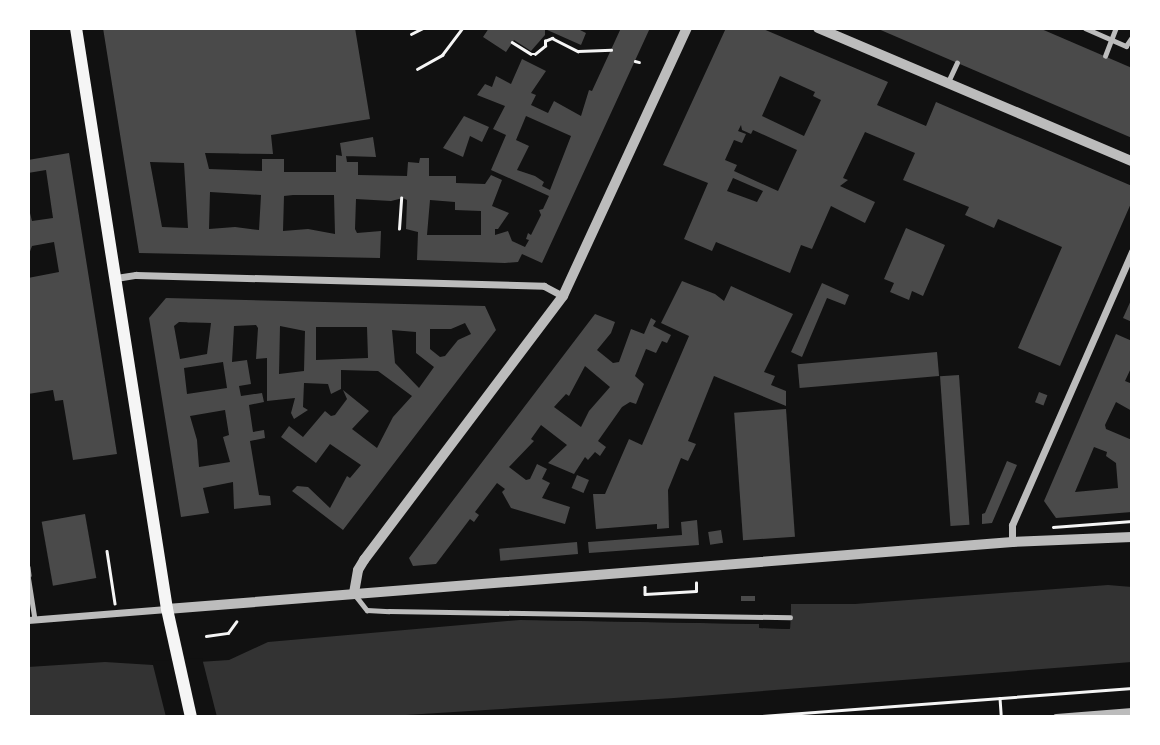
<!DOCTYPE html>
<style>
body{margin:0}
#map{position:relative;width:1160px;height:745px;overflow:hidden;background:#111;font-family:"Nunito Sans",sans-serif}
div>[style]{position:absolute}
.water>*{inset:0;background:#333}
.pier>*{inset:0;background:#111}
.building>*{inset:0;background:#4a4a4a;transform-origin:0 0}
.path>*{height:2.5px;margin:-1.25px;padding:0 1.25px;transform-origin:1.25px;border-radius:1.25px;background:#f5f5f5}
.service>*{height:4.5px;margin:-2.25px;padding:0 2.25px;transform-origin:2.25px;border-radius:2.25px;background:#bcbcbc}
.minor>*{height:7px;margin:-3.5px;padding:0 3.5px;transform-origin:3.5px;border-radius:3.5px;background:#bcbcbc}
.tertiary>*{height:10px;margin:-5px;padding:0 5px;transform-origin:5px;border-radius:5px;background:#bcbcbc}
.secondary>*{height:12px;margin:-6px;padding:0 6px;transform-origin:6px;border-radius:6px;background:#f5f5f5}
span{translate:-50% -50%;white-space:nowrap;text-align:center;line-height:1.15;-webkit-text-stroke:7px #fff;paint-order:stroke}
.frame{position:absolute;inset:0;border:30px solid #fff;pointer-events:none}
</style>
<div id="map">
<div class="water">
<i style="clip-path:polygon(1108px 585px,1132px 587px,1132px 662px,674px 698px,374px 717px,28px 717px,28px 667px,105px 662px,153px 665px,229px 660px,268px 642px,520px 620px,759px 624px,759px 628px,790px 629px,791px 604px,855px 604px)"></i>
</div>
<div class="pier">
<i style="clip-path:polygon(787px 604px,791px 604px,790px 629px,759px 628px,759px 624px,487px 619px,520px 617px,760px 621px,763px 625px,787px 625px)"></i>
<i style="clip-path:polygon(202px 658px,217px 717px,166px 717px,152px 661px)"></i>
</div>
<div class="building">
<i style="clip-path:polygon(evenodd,103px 28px,355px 28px,370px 119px,271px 135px,273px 154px,205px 153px,209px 169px,262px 171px,262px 159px,284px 159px,284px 172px,336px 172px,336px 155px,342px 156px,340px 143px,373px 137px,376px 157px,346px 156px,347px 162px,358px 162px,358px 175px,407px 176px,408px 162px,419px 163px,420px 158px,429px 158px,429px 176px,456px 176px,456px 183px,485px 184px,491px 175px,502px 180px,492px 206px,509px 213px,498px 229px,495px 229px,495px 235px,508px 231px,512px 241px,525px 247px,529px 240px,526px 239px,528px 233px,531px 235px,541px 215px,539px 210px,543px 209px,549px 196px,491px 170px,506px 135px,493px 129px,505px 106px,477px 95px,485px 84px,492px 87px,496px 76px,511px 84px,522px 59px,546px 71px,531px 93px,536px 95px,531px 105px,548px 113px,554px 101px,581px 116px,589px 90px,592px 91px,621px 28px,650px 28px,542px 263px,522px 254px,518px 262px,505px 263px,417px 260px,418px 232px,406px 229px,407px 200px,403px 198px,391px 201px,356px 199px,355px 229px,357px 233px,381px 231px,380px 258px,139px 253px,103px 28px,526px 116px,571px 136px,550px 190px,542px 186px,544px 182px,535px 176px,517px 170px,529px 146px,516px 140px,526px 116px,103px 28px,150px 162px,184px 163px,188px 228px,162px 227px,150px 162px,103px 28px,210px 192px,261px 195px,259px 230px,235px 227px,209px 229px,210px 192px,103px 28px,293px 195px,334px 195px,335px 234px,308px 229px,283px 231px,284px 196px,293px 195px,103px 28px,430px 200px,455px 202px,455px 210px,481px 211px,481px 235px,427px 235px,430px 200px)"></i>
<i style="clip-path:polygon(489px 28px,576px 28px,586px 33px,581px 45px,545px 29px,545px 35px,531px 51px,514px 40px,506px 52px,483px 37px)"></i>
<i style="clip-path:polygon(evenodd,726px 28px,761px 28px,888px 82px,877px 105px,926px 126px,936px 102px,1132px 186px,1132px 201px,1060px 366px,1018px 348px,1062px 247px,998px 219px,994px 228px,965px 215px,969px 207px,903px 180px,915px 153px,865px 132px,843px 178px,848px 180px,840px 186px,875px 202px,865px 223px,831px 206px,812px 249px,801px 245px,790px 273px,716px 242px,712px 251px,684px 239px,708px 183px,663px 165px,726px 28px,780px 76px,815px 92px,813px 96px,821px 100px,804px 136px,762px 116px,780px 76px,726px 28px,741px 125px,742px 130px,751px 134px,753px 130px,797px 150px,778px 191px,734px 171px,737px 165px,725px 160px,734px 140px,742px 143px,746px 134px,738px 131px,741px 125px,726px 28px,733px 178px,763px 191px,757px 202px,727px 191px,733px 178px)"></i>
<i style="clip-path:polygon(876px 28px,1039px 28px,1132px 68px,1132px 138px)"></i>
<i style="clip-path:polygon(464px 116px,489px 127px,482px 142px,470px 136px,463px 157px,443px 148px)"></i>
<i style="clip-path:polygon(69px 153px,117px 454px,73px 460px,63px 400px,55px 401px,53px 390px,28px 394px,28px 278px,59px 272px,54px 242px,32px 246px,28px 257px,28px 205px,32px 221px,53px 218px,46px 170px,28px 173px,28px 160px)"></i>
<i style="clip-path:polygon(906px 228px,945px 245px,923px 296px,912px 291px,909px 300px,890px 292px,894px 283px,884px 279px)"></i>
<i style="clip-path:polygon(682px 281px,715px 294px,724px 301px,731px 286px,793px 314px,764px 372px,775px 376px,771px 385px,786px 391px,786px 406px,714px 376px,688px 441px,696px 444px,688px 461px,681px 458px,668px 490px,669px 528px,657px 529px,657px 524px,596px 529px,593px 494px,605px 494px,629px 439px,642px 445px,689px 336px,661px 323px)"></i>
<i style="clip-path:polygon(822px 283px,849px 295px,845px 305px,827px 298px,802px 357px,791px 352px)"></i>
<i style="clip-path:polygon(evenodd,166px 298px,485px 306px,496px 330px,343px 530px,292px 491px,297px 486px,308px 487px,330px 508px,347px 476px,350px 478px,361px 465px,330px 444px,316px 463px,281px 437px,289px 426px,303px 437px,325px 411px,331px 416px,335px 415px,347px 399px,343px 390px,369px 411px,352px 429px,377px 448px,393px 417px,412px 396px,378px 371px,341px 370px,341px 389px,331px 394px,328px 384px,304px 383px,303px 407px,308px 410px,294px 419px,291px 413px,295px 398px,267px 401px,267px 358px,256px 359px,258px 328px,256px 325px,234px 326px,232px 362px,247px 360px,251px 384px,239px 386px,241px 396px,262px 393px,264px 402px,249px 405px,253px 432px,264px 430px,265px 438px,250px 441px,259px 495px,270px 496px,271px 505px,234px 509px,233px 482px,203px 488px,209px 513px,181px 517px,149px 318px,166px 298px,179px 322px,211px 323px,207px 354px,180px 359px,174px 326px,179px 322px,166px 298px,465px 323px,471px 334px,458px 340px,445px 356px,440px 357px,430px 349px,430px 329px,451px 329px,465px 323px,166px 298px,280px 326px,305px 331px,304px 371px,279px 374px,280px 326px,166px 298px,316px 327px,367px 327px,368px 358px,316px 360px,316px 327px,166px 298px,392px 330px,416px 332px,416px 353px,434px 367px,419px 388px,395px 363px,392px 330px,166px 298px,223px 362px,227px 388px,187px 394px,184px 368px,223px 362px,166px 298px,225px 410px,229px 435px,223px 437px,230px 462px,199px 467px,197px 440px,190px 416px,225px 410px)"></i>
<i style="clip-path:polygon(1132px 298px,1132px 322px,1123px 318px)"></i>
<i style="clip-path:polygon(evenodd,595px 314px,615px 322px,611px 333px,597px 350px,613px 363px,619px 362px,631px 329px,644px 334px,651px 318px,656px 321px,653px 326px,671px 335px,667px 343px,662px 341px,656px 353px,646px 349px,635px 376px,644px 384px,636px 404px,630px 402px,622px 407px,598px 441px,606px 447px,600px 456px,595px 452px,588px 460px,585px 457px,574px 474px,548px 463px,567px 445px,541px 425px,531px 439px,534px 441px,509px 467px,526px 480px,530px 479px,537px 464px,547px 469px,542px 479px,550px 483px,542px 498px,570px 507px,565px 524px,511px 508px,502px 492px,505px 489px,497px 483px,475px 512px,479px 515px,474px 522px,470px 519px,436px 564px,413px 566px,409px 558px,595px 314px,585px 366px,610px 387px,589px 411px,581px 427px,554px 407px,566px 394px,569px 396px,585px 366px)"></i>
<i style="clip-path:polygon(evenodd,1116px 334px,1132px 341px,1132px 366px,1125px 381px,1130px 383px,1132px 378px,1132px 411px,1116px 402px,1105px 425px,1106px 429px,1132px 440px,1132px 512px,1056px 518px,1044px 501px,1116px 334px,1094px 447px,1107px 452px,1106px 456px,1116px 463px,1118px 488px,1075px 492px,1094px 447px)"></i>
<i style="left:937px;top:352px;width:24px;height:140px;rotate:85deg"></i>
<i style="left:959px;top:375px;width:150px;height:19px;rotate:86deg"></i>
<i style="left:1039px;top:392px;width:9px;height:11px;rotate:21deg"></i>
<i style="left:786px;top:409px;width:128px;height:52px;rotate:86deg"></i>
<i style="clip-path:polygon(1007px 461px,1017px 465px,992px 523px,982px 524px,982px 514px,985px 513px)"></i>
<i style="left:577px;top:475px;width:13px;height:14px;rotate:23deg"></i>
<i style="left:85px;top:514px;width:65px;height:44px;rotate:80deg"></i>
<i style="clip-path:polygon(697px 520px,699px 545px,589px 553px,588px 542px,682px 535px,681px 522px)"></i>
<i style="left:721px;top:530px;width:13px;height:13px;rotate:81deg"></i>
<i style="left:577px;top:542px;width:12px;height:78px;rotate:85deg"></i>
<i style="left:741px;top:596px;width:14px;height:5px"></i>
</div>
<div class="path">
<i style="left:411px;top:34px;width:13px;rotate:-27deg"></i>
<i style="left:512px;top:42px;width:22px;rotate:32deg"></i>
<i style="left:531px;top:54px;width:4px"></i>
<i style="left:535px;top:54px;width:13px;rotate:-39deg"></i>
<i style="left:545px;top:46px;width:5px;rotate:-90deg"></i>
<i style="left:545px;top:41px;width:8px;rotate:-23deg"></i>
<i style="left:552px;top:38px;width:29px;rotate:27deg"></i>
<i style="left:578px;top:51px;width:33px;rotate:-2deg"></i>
<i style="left:635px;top:61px;width:4px;rotate:14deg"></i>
<i style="left:417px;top:69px;width:29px;rotate:-29deg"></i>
<i style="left:442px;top:55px;width:34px;rotate:-53deg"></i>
<i style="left:399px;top:229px;width:31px;rotate:-86deg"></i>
<i style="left:1053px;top:527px;width:79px;rotate:-4.3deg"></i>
<i style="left:107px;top:551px;width:53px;rotate:81.3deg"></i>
<i style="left:645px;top:587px;width:7px;rotate:90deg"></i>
<i style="left:645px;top:594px;width:51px;rotate:-3.4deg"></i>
<i style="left:696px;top:591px;width:8px;rotate:-90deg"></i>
<i style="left:206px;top:636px;width:22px;rotate:-8deg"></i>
<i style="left:228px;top:633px;width:14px;rotate:-54deg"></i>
<i style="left:1000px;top:698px;width:16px;rotate:86deg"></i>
<i style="left:747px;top:717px;width:386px;rotate:-4.3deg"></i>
</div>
<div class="service">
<i style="left:1085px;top:28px;width:45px;rotate:23.7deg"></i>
<i style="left:1126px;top:46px;width:11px;rotate:-56deg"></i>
<i style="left:1105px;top:56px;width:30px;rotate:-69deg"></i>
<i style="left:948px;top:82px;width:21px;rotate:-65deg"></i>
<i style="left:28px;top:567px;width:8px;rotate:83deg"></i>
<i style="left:28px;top:575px;width:45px;rotate:81deg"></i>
<i style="left:356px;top:596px;width:18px;rotate:52deg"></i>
<i style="left:367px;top:610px;width:22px;rotate:3deg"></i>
<i style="left:389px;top:611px;width:401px;rotate:0.9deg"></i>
</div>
<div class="minor">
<i style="left:116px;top:278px;width:20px;rotate:-9deg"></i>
<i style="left:136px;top:275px;width:408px;rotate:1.5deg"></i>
<i style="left:544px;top:286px;width:21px;rotate:28deg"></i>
<i style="left:1012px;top:542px;width:17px;rotate:-90deg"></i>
<i style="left:1012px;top:525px;width:299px;rotate:-66.3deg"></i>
<i style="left:28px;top:620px;width:139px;rotate:-4.5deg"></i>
<i style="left:1056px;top:717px;width:76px;rotate:-4.5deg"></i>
</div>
<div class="tertiary">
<i style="left:818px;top:28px;width:341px;rotate:23deg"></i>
<i style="left:354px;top:593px;width:23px;rotate:-80deg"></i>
<i style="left:358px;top:570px;width:12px;rotate:-59deg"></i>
<i style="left:364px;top:560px;width:331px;rotate:-53deg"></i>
<i style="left:563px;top:296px;width:295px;rotate:-65.2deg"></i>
<i style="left:167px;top:609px;width:848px;rotate:-4.53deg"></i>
<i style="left:1012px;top:542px;width:120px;rotate:-2.4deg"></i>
</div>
<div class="secondary">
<i style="left:76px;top:28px;width:588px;rotate:81.1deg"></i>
<i style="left:167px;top:609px;width:111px;rotate:77.5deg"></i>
</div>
<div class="frame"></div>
</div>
